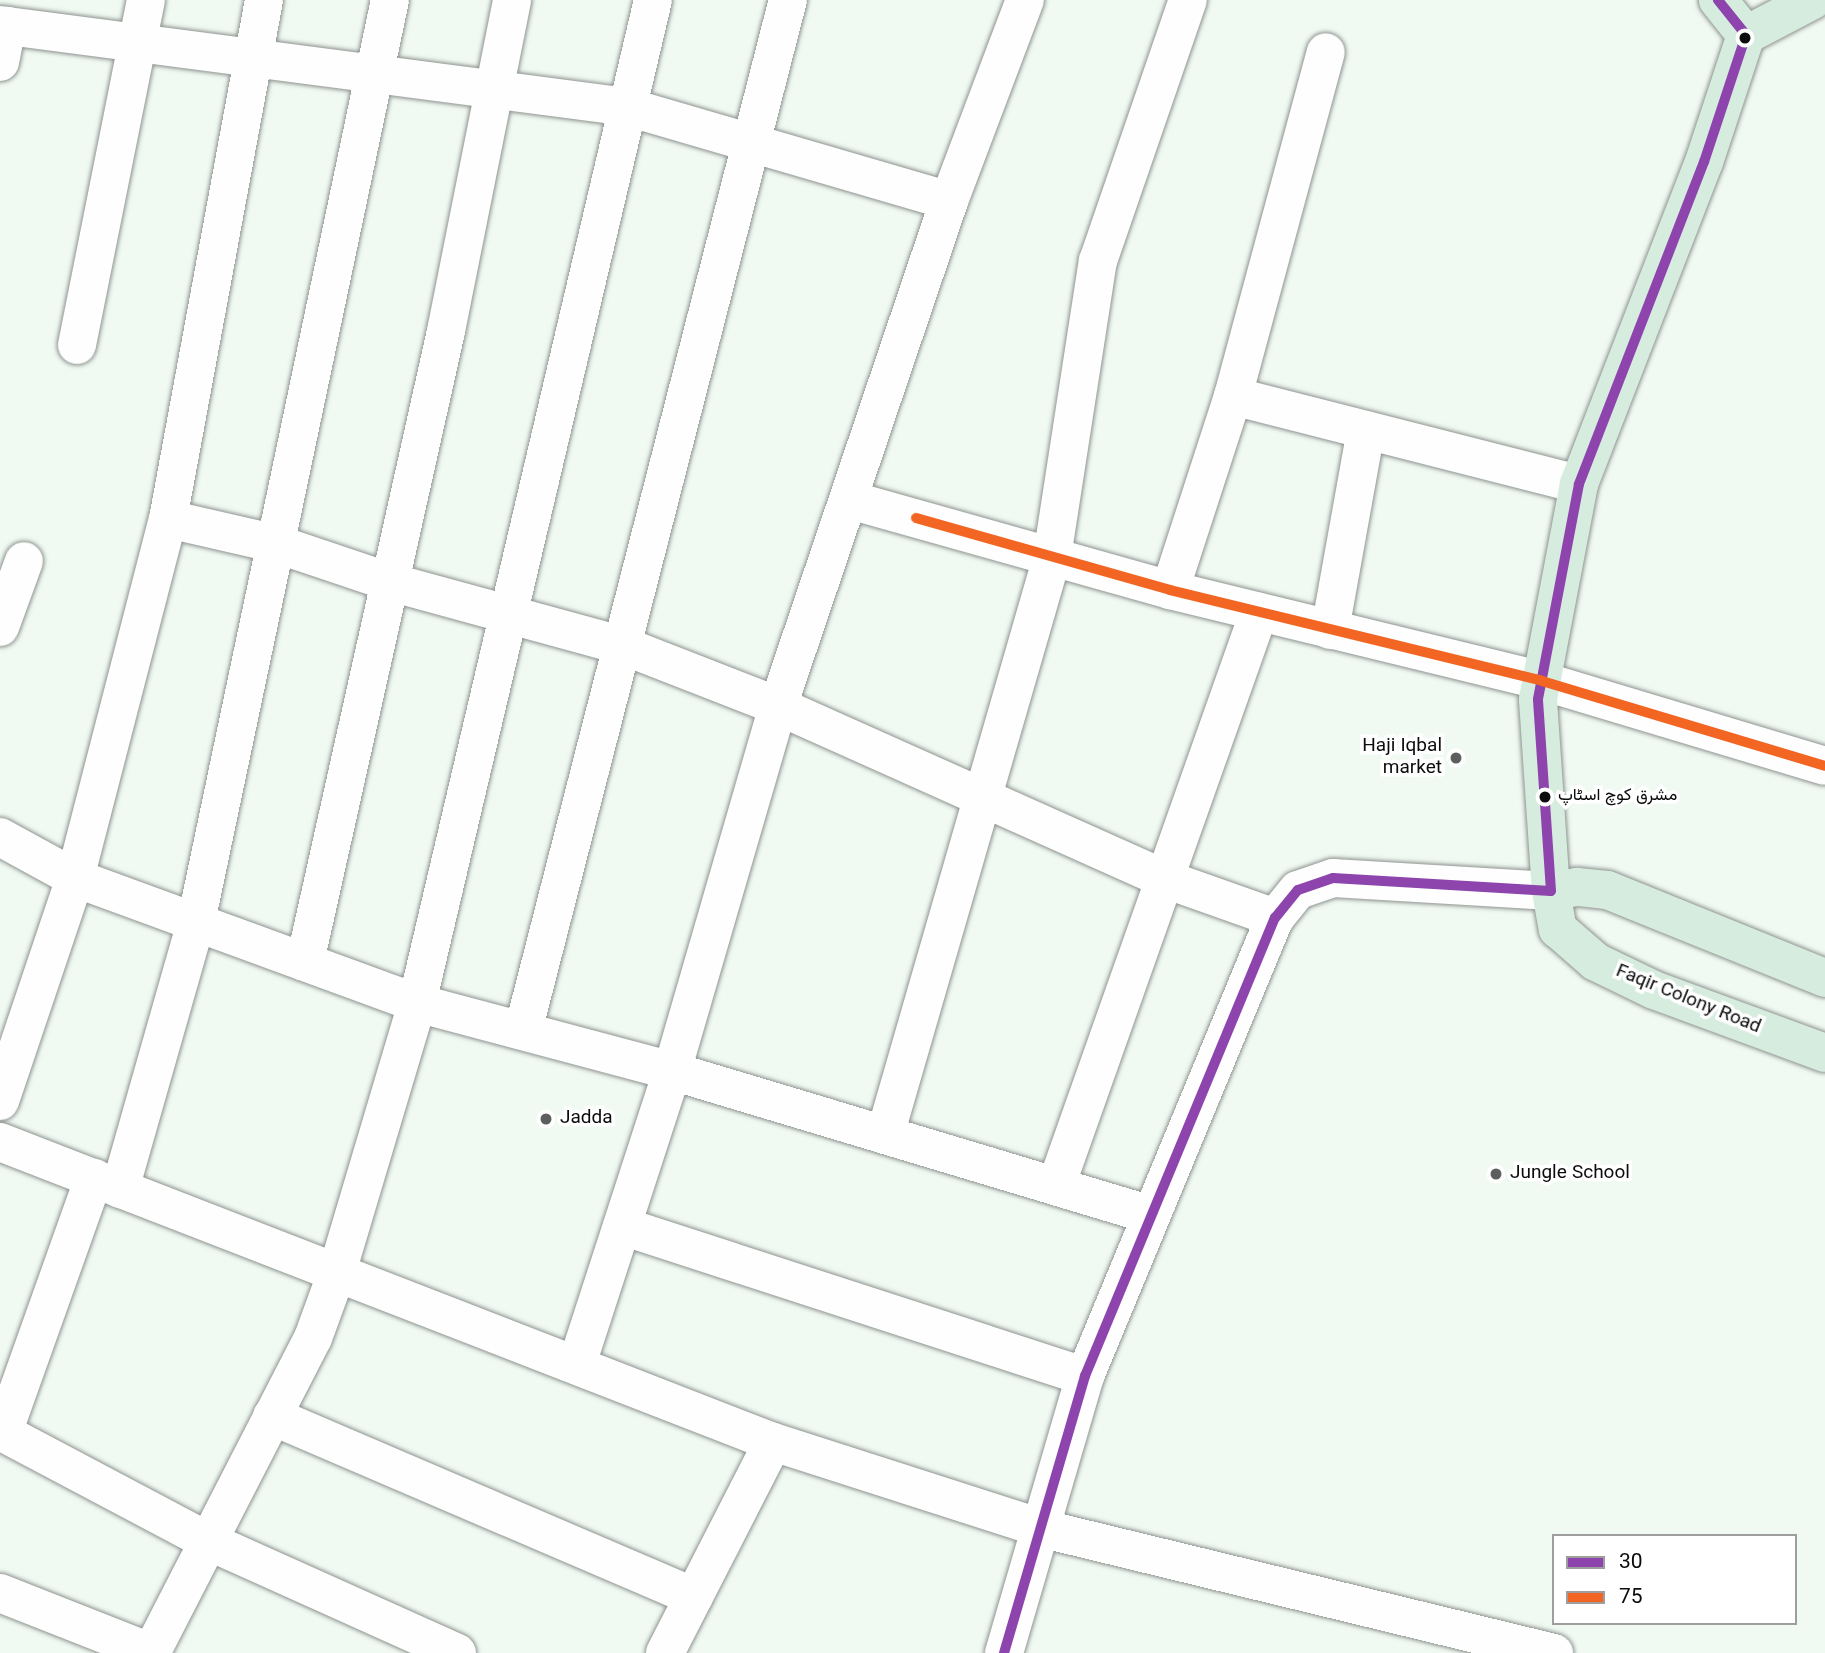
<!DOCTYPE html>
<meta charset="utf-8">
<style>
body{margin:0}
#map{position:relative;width:1825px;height:1653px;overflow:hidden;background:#f0faf3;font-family:Georgia,Vazirmatn,serif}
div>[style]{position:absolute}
.roads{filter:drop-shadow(0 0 2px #8f9390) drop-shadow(0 0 2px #8f9390)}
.minor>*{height:38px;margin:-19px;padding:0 19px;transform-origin:19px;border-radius:19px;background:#fdfefd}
.major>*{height:38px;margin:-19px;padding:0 19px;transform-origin:19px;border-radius:19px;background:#d6ecde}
.bus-1>*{height:10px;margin:-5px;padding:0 5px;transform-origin:5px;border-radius:5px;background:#8e44ad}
.bus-2>*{height:10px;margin:-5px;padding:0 5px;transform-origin:5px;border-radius:5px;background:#f26522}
.dots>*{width:19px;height:19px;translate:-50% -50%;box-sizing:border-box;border:4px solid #fff;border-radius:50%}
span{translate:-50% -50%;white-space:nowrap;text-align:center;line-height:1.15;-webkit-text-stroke:7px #fff;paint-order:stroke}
.bus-label{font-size:17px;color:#0c0c0c}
.left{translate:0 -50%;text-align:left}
.poi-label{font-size:19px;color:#0c0c0c}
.right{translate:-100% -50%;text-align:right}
.street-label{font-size:19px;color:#0c0c0c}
.legend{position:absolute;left:1552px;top:1534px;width:245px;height:91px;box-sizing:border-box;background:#fff;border:2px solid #9e9e9e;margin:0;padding:9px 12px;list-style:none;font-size:21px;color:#0c0c0c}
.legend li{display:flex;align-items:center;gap:14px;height:35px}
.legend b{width:35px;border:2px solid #9e9e9e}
</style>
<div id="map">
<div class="roads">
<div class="minor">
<i style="left:0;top:25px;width:633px;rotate:7.44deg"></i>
<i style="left:628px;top:107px;width:334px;rotate:16.3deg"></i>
<i style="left:0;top:62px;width:37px;rotate:-79deg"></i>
<i style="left:77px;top:345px;width:352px;rotate:-78.7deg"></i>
<i style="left:1233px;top:396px;width:357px;rotate:14.3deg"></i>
<i style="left:850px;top:500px;width:332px;rotate:15.7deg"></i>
<i style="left:1170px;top:590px;width:383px;rotate:13.7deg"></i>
<i style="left:1542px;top:681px;width:295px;rotate:16.7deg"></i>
<i style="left:168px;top:519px;width:112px;rotate:12.9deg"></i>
<i style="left:277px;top:544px;width:119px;rotate:18.6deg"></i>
<i style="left:390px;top:582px;width:243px;rotate:15.3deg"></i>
<i style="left:624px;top:646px;width:165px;rotate:21.3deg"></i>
<i style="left:778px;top:706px;width:424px;rotate:24.1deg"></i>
<i style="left:1165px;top:879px;width:117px;rotate:19.5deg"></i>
<i style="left:1170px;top:590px;width:204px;rotate:-72deg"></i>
<i style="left:1233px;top:396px;width:356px;rotate:-74.9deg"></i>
<i style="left:0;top:627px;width:70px;rotate:-70deg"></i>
<i style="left:1330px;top:630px;width:203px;rotate:-79.8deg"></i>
<i style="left:0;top:837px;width:85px;rotate:28.7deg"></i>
<i style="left:75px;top:878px;width:364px;rotate:20.1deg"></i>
<i style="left:417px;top:1003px;width:264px;rotate:14.9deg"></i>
<i style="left:672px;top:1071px;width:500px;rotate:16.73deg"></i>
<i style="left:305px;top:962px;width:647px;rotate:-77.4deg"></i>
<i style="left:446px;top:331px;width:338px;rotate:-78.7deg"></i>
<i style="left:523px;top:1031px;width:1065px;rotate:-75.59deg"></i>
<i style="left:0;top:1101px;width:235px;rotate:-71.4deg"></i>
<i style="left:75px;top:878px;width:371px;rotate:-75.5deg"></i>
<i style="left:168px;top:519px;width:528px;rotate:-79.52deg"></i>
<i style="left:885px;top:1135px;width:602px;rotate:-73.88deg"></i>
<i style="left:1052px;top:557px;width:300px;rotate:-81.2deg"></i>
<i style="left:1098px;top:261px;width:276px;rotate:-71deg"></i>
<i style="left:0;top:1142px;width:829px;rotate:21.21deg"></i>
<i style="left:773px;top:1442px;width:285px;rotate:17.8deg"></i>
<i style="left:1044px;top:1529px;width:525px;rotate:13.67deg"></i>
<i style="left:1056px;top:1186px;width:609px;rotate:-70.52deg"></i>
<i style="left:120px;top:1189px;width:278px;rotate:-74.1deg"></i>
<i style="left:196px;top:922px;width:942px;rotate:-78.12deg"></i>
<i style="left:622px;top:1226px;width:487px;rotate:18deg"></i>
<i style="left:577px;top:1364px;width:308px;rotate:-72deg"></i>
<i style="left:672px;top:1071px;width:380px;rotate:-73.8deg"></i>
<i style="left:778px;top:706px;width:533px;rotate:-71.29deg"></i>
<i style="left:949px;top:201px;width:215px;rotate:-69.3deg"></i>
<i style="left:272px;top:1416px;width:459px;rotate:23.2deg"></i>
<i style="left:0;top:1431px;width:235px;rotate:27.9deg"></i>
<i style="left:208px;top:1541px;width:273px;rotate:24.2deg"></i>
<i style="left:3px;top:1433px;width:271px;rotate:-70.4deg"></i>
<i style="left:0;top:1593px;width:163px;rotate:21.5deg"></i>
<i style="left:151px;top:1653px;width:354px;rotate:-62.8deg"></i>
<i style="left:313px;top:1338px;width:70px;rotate:-70deg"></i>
<i style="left:337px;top:1272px;width:281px;rotate:-73.4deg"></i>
<i style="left:417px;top:1003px;width:1030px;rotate:-76.76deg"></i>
<i style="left:665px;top:1653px;width:237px;rotate:-62.9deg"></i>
<i style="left:1004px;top:1653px;width:289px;rotate:-73.7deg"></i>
<i style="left:1085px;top:1376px;width:496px;rotate:-67.5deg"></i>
<i style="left:1275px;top:918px;width:36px;rotate:-51deg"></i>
<i style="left:1298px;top:890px;width:37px;rotate:-19deg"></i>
<i style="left:1333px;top:878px;width:218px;rotate:3.4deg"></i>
</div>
<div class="major">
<i style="left:1746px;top:35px;width:76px;rotate:-27.6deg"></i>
<i style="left:1551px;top:891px;width:192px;rotate:-93.9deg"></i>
<i style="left:1538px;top:699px;width:219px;rotate:-79.2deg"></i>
<i style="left:1579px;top:484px;width:345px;rotate:-68.8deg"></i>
<i style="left:1704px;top:162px;width:134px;rotate:-71.7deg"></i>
<i style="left:1746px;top:35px;width:45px;rotate:-128.7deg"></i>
<i style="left:1825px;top:978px;width:235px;rotate:-158deg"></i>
<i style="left:1607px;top:890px;width:30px;rotate:-174deg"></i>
<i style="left:1577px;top:887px;width:26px;rotate:171deg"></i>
<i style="left:1551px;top:891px;width:39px;rotate:80deg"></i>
<i style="left:1558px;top:929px;width:50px;rotate:41deg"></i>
<i style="left:1596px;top:962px;width:64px;rotate:25.8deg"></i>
<i style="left:1654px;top:990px;width:182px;rotate:20.2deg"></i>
</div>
</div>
<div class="bus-1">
<i style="left:1004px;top:1653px;width:289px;rotate:-73.7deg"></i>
<i style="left:1085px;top:1376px;width:496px;rotate:-67.5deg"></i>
<i style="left:1275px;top:918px;width:36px;rotate:-51deg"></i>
<i style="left:1298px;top:890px;width:37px;rotate:-19deg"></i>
<i style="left:1333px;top:878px;width:218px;rotate:3.4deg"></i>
<i style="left:1551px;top:891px;width:192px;rotate:-93.9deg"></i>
<i style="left:1538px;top:699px;width:219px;rotate:-79.2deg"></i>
<i style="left:1579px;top:484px;width:345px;rotate:-68.8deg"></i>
<i style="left:1704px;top:162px;width:134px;rotate:-71.7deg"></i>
<i style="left:1746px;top:35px;width:45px;rotate:-128.7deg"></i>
</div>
<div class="bus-2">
<i style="left:916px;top:518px;width:264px;rotate:15.8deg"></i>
<i style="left:1170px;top:590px;width:383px;rotate:13.7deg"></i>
<i style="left:1542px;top:681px;width:295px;rotate:16.7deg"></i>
</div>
<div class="dots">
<i style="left:1745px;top:38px;background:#0c0c0c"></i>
<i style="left:1456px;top:758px;background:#5c5f5d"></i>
<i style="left:1545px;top:797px;background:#0c0c0c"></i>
<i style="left:546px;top:1119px;background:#5c5f5d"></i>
<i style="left:1496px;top:1174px;background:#5c5f5d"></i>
</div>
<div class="bus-label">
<span class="left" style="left:1558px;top:797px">مشرق کوچ اسٹاپ</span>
</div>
<div class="poi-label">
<span class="right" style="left:1442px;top:758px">Haji Iqbal<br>market</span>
<span class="left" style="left:560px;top:1119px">Jadda</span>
<span class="left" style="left:1510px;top:1174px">Jungle School</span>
</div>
<div class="street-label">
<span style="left:1688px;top:1000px;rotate:22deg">Faqir Colony Road</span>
</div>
<ul class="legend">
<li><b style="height:9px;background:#8e44ad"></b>30</li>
<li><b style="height:9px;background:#f26522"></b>75</li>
</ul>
</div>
